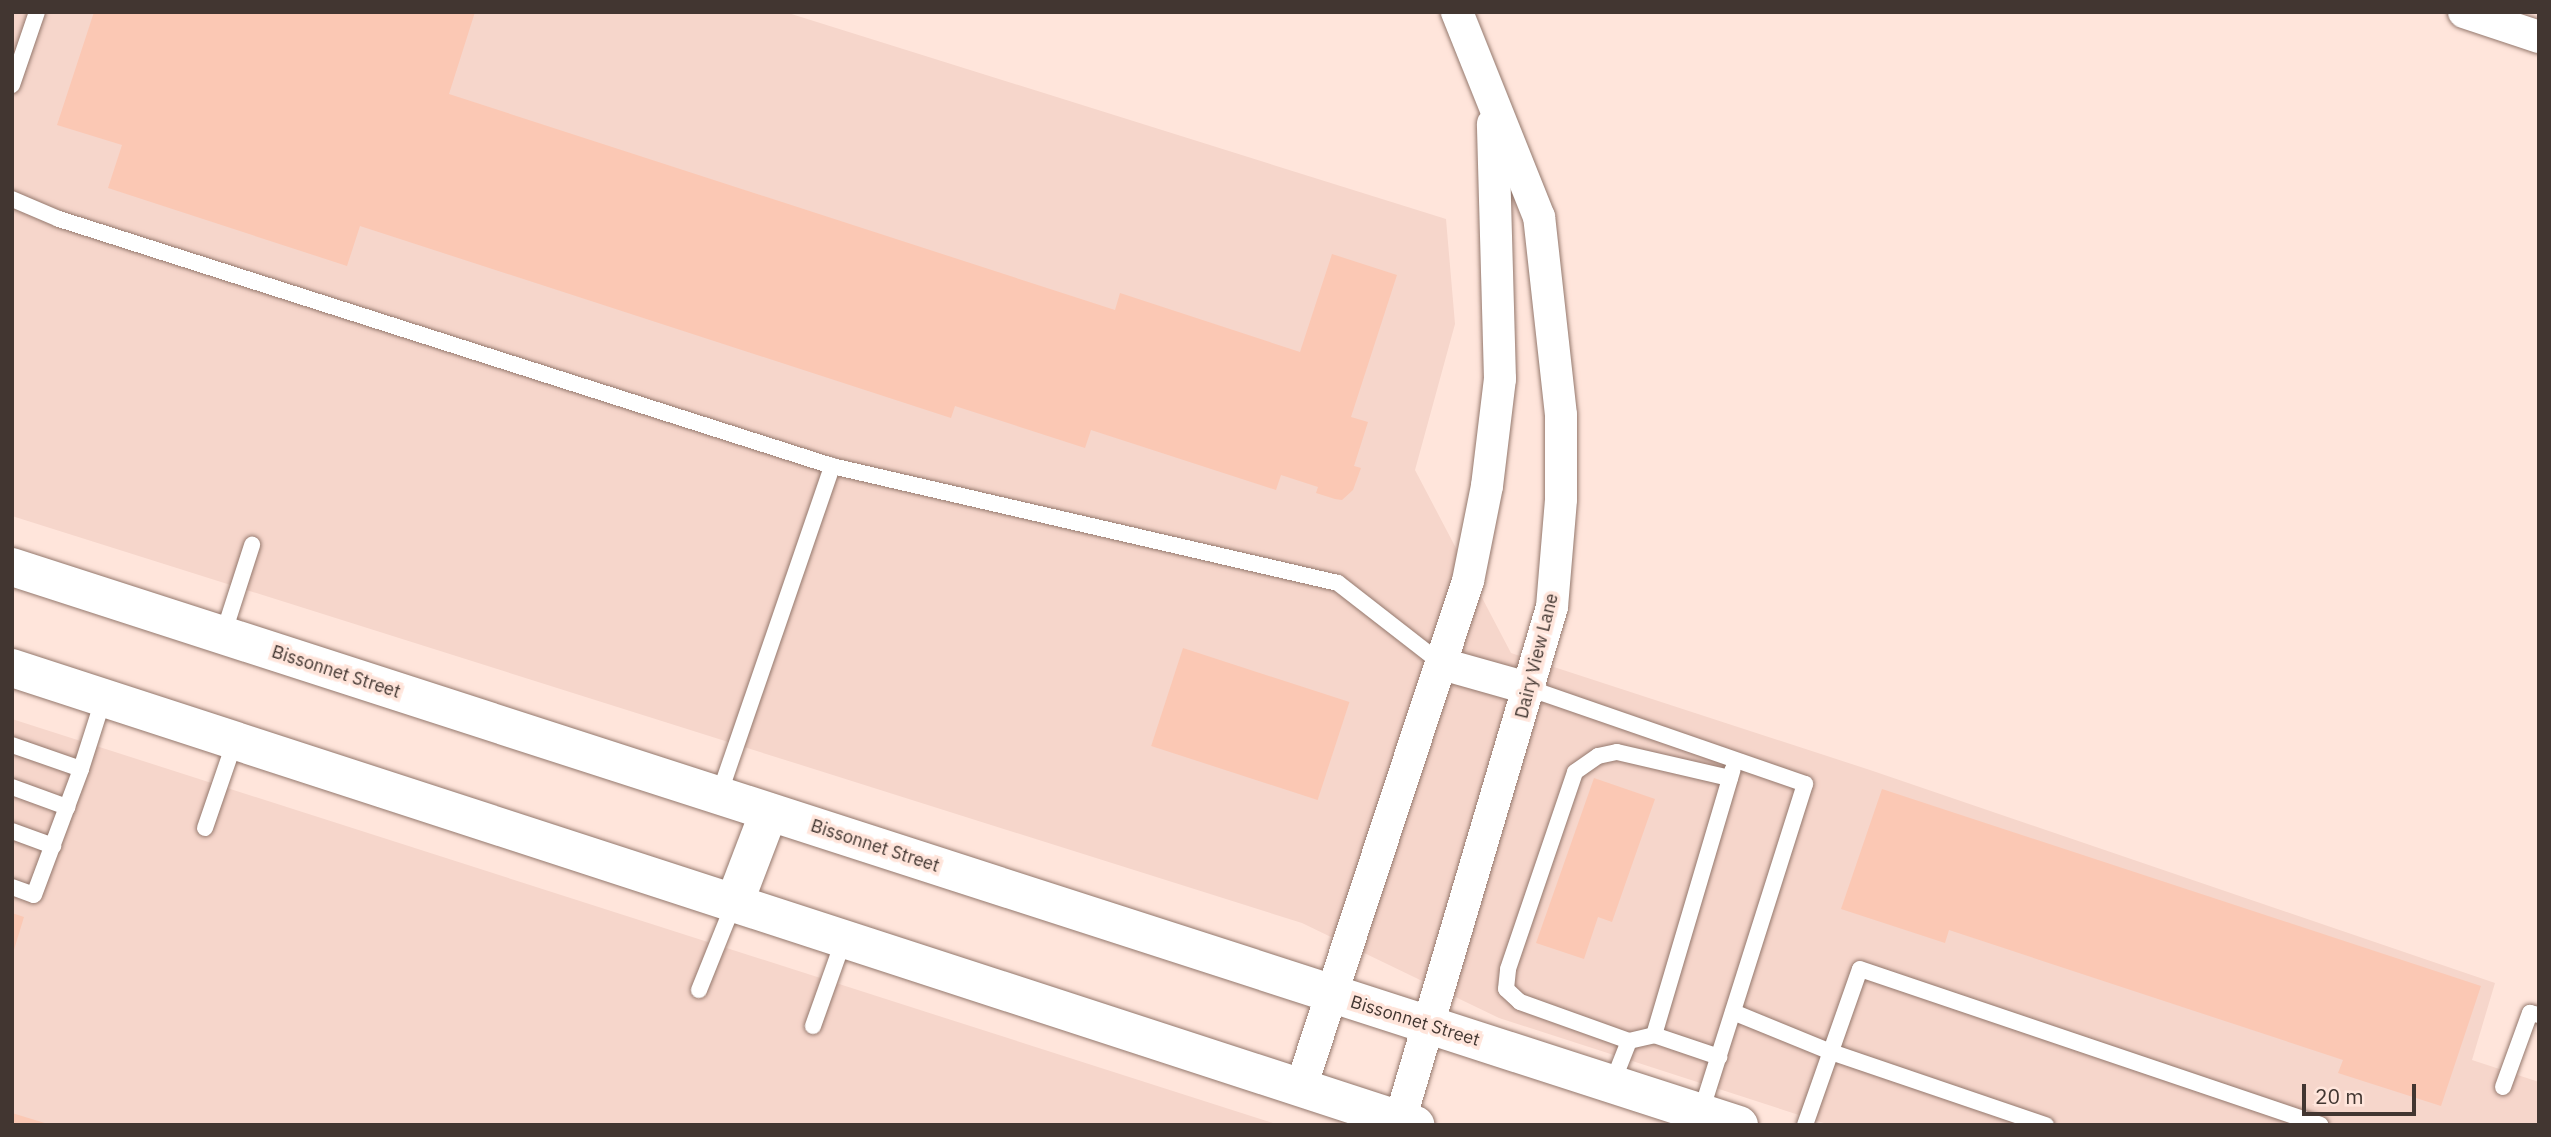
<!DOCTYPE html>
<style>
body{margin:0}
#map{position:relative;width:2551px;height:1137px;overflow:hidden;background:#ffe5db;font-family:"IBM Plex Sans",sans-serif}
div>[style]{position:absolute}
.built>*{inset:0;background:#f6d6cb}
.building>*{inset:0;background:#fbc8b4;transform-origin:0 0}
.roads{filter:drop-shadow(0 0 2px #94786d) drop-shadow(0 0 2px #94786d)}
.service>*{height:16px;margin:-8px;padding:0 8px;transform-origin:8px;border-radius:8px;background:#fff}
.minor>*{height:32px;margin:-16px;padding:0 16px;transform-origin:16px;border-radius:16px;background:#fff}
.secondary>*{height:38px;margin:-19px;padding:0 19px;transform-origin:19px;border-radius:19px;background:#fff}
span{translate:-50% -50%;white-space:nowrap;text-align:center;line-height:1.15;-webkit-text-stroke:7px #ffe5db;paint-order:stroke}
.street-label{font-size:18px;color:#423631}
.frame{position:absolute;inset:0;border:14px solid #423631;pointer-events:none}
.scale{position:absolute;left:2302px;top:1084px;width:114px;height:32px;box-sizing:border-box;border:4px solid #423631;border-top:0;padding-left:9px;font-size:21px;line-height:24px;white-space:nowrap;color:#423631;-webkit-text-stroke:5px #ffe5db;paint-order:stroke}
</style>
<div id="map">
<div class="built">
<i style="clip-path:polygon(12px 12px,785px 12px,1446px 219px,1455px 324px,1415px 470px,1511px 653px,1870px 770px,2495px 983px,2472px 1060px,2539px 1082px,2539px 1125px,1830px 1125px,1499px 1018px,1302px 923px,12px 516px)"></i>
<i style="clip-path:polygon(12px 719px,1279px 1125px,12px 1125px)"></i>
</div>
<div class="building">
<i style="clip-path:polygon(94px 12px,475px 12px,449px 94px,1115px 310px,1120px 293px,1300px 352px,1332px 254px,1397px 275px,1351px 417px,1368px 422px,1354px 466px,1361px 468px,1353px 490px,1342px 500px,1335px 499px,1316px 493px,1318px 487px,1281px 475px,1276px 490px,1091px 430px,1085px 448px,955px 406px,951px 418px,360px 226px,347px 266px,108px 188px,122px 145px,57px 125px)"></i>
<i style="left:1183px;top:648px;width:175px;height:103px;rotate:18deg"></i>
<i style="clip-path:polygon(1594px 778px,1655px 799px,1612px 922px,1598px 917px,1584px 959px,1536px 943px)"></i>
<i style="clip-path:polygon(1882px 789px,2481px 986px,2441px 1106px,2338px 1073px,2343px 1060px,1949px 930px,1945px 943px,1841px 909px)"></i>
<i style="clip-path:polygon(12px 913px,24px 917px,13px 953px,12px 953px)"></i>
<i style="clip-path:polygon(12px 1113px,48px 1124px,47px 1125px,12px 1125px)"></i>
</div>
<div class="roads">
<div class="service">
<i style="left:12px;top:85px;width:77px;rotate:-71.1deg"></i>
<i style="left:12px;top:199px;width:51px;rotate:23.1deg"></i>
<i style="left:59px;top:219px;width:812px;rotate:17.72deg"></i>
<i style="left:832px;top:466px;width:519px;rotate:13.02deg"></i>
<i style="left:1338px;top:583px;width:132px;rotate:37.9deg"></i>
<i style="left:223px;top:635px;width:95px;rotate:-72.1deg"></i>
<i style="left:1531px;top:689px;width:290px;rotate:19.1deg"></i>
<i style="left:1805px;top:784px;width:344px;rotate:107.6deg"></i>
<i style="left:12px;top:745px;width:73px;rotate:19.2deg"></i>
<i style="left:81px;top:769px;width:76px;rotate:-72.3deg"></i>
<i style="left:12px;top:787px;width:59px;rotate:20deg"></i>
<i style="left:719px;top:795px;width:348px;rotate:-71deg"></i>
<i style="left:205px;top:828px;width:92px;rotate:-71deg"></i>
<i style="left:12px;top:831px;width:44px;rotate:20.1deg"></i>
<i style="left:12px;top:887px;width:23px;rotate:20deg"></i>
<i style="left:34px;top:895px;width:134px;rotate:-69.5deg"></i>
<i style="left:699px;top:990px;width:94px;rotate:-68.1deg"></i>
<i style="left:1733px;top:1012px;width:106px;rotate:22.2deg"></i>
<i style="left:1831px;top:1052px;width:227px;rotate:18.8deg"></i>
<i style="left:813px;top:1026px;width:92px;rotate:-70.4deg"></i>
<i style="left:1654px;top:1035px;width:69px;rotate:18.7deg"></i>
<i style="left:1629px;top:1041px;width:116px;rotate:-160.3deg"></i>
<i style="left:1520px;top:1002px;width:19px;rotate:-137deg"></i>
<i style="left:1506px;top:989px;width:20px;rotate:-84deg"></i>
<i style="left:1508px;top:969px;width:208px;rotate:-71.2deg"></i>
<i style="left:1575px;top:772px;width:28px;rotate:-35deg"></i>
<i style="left:1598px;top:756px;width:19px;rotate:-12deg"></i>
<i style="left:1617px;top:752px;width:116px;rotate:13deg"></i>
<i style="left:1612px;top:1084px;width:46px;rotate:-68.4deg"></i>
<i style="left:1629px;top:1041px;width:26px;rotate:-13deg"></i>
<i style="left:1654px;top:1035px;width:277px;rotate:-73.5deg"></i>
<i style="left:2503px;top:1087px;width:79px;rotate:-70deg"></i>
<i style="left:2530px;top:1013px;width:9px;rotate:13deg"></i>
<i style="left:1805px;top:1125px;width:165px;rotate:-70.6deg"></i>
<i style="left:1860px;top:969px;width:486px;rotate:18.7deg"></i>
</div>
<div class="minor">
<i style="left:2464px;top:12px;width:79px;rotate:18.4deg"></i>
<i style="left:1442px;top:664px;width:92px;rotate:15.7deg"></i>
<i style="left:1301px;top:1087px;width:533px;rotate:-71.74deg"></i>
<i style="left:1468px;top:581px;width:97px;rotate:-78.7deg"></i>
<i style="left:1487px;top:486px;width:108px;rotate:-83.1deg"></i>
<i style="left:1500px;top:379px;width:255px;rotate:-91.6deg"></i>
<i style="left:1400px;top:1120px;width:535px;rotate:-73.5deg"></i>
<i style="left:1552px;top:607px;width:108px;rotate:-85.2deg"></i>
<i style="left:1561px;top:499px;width:84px;rotate:-90deg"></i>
<i style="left:1561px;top:415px;width:199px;rotate:-96.3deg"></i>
<i style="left:1539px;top:217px;width:221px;rotate:-111.8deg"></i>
</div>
<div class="secondary">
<i style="left:12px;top:567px;width:1815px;rotate:17.91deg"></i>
<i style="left:12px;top:668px;width:1476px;rotate:18.04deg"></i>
<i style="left:735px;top:901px;width:95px;rotate:-69.1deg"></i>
</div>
</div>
<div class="street-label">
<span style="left:1537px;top:656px;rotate:-76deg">Dairy View Lane</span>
<span style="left:336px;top:672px;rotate:18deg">Bissonnet Street</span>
<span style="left:875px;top:846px;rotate:18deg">Bissonnet Street</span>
<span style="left:1415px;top:1021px;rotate:17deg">Bissonnet Street</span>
</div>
<div class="frame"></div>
<div class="scale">20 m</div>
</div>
